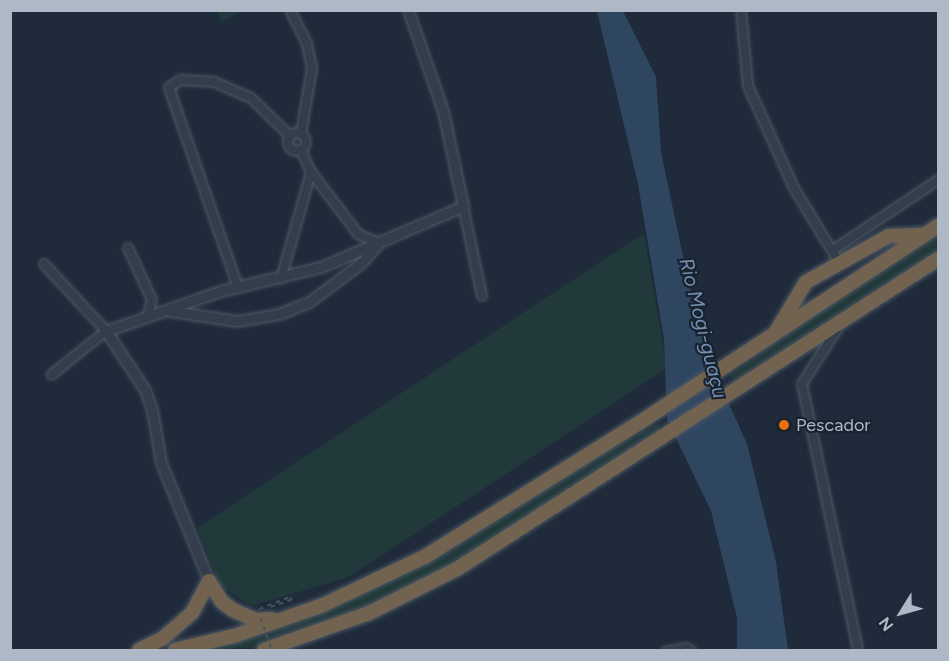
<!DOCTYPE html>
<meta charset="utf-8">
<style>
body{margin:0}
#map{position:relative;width:949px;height:661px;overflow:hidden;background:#1f2b3a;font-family:Figtree,sans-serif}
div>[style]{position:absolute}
.green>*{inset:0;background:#21393b}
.water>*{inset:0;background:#2f4661}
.path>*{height:1.5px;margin-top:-0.75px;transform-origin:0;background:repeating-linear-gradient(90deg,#3f5659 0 4.5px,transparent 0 9px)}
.roads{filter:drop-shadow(0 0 2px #4e5865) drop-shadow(0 0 2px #4e5865)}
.service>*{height:4px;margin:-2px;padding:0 2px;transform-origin:2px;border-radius:2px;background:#333d4b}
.minor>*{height:8px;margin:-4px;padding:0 4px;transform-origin:4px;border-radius:4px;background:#333d4b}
.minor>.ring{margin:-4px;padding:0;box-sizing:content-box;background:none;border:8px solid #333d4b;border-radius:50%}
.tertiary>*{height:9px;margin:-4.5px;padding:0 4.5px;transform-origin:4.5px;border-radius:4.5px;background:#333d4b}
.motorway>*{height:14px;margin:-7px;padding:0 7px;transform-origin:7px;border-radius:7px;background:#71634f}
.path-bridge>*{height:1.5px;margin-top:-0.75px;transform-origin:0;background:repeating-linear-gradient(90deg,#3f5659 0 4.5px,transparent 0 9px)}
.dots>*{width:16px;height:16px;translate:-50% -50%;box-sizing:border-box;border:3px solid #19222f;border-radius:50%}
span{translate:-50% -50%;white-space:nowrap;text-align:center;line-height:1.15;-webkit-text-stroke:4.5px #19222f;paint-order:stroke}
.poi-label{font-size:18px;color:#aeb8c7}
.left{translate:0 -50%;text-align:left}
.water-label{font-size:20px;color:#738fb2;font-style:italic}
.frame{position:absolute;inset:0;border:12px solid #aeb8c7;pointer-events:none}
.north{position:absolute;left:871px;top:583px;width:60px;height:60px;-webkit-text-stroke:4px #19222f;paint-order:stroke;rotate:233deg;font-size:16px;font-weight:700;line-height:24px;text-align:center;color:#aeb8c7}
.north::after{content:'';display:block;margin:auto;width:21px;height:27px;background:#aeb8c7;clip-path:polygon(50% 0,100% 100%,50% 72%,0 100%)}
</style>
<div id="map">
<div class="green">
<i style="clip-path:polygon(217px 10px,241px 10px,241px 11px,221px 22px)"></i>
<i style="clip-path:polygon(938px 232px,938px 253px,738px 386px,730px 375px,760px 354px,758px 350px)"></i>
<i style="clip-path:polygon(644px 233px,667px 368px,349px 577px,251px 606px,220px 585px,197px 528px)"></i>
<i style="clip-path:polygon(658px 423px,663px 432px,473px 554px,404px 592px,255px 648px,196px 650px,316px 614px)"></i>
</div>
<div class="water">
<i style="clip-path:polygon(597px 11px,623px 11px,656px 77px,661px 152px,690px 289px,708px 357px,747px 444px,776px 562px,788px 650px,737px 650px,737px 618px,711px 511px,667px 419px,664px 339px,638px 184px)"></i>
</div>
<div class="path">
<i style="left:259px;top:609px;width:34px;rotate:-21deg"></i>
<i style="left:291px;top:597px;width:3px;rotate:72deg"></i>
<i style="left:292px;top:600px;width:24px;rotate:161deg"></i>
</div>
<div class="roads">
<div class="service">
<i style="left:664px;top:650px;width:23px;rotate:-10deg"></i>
<i style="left:687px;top:646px;width:8px;rotate:30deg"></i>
</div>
<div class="minor">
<i style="left:290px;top:10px;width:38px;rotate:63deg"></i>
<i style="left:307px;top:44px;width:25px;rotate:78deg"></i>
<i style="left:312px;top:68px;width:67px;rotate:99.5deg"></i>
<i style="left:741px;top:10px;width:76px;rotate:84.7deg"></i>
<i style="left:748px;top:86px;width:114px;rotate:65.7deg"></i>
<i style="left:795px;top:190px;width:84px;rotate:58.6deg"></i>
<i class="ring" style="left:288px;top:133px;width:10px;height:10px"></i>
<i style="left:301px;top:150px;width:24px;rotate:66deg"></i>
<i style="left:311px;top:172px;width:78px;rotate:52.8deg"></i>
<i style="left:358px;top:234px;width:22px;rotate:24deg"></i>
<i style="left:463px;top:206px;width:92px;rotate:78.1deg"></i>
<i style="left:128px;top:248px;width:57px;rotate:65.2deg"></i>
<i style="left:152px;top:300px;width:18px;rotate:106deg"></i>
<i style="left:833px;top:250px;width:126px;rotate:-33.7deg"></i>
<i style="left:44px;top:264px;width:91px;rotate:47.2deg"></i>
<i style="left:106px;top:331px;width:70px;rotate:141.3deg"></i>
<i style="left:281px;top:279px;width:111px;rotate:-74.3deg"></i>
<i style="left:238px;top:287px;width:211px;rotate:-109.1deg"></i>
<i style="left:169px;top:88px;width:14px;rotate:-36deg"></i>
<i style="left:180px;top:80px;width:34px;rotate:3deg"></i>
<i style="left:214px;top:82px;width:40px;rotate:23.4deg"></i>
<i style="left:251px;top:98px;width:54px;rotate:44.3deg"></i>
<i style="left:839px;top:326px;width:69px;rotate:122.5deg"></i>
<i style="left:802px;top:384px;width:272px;rotate:78.1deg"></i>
</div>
<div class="tertiary">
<i style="left:170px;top:311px;width:68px;rotate:8.5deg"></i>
<i style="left:237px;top:321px;width:43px;rotate:-9.5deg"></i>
<i style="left:279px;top:314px;width:32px;rotate:-22deg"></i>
<i style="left:309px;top:302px;width:64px;rotate:-36.7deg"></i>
<i style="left:360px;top:264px;width:25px;rotate:-48deg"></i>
<i style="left:209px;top:581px;width:127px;rotate:-112.1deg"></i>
<i style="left:161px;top:463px;width:54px;rotate:-99.6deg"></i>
<i style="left:152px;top:410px;width:21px;rotate:-109deg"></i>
<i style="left:145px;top:390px;width:71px;rotate:-123.5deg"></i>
<i style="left:106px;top:331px;width:121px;rotate:-19.3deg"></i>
<i style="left:220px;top:291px;width:104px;rotate:-13.4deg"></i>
<i style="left:321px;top:267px;width:155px;rotate:-23.2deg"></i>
<i style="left:463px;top:206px;width:97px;rotate:-101.9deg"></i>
<i style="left:443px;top:111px;width:107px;rotate:-109.1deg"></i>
</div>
<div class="motorway">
<i style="left:777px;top:330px;width:56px;rotate:-58.9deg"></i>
<i style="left:806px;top:282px;width:95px;rotate:-29deg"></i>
<i style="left:889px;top:236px;width:34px;rotate:-2deg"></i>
<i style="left:209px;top:581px;width:25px;rotate:58deg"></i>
<i style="left:222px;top:602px;width:14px;rotate:36deg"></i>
<i style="left:233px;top:610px;width:24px;rotate:24deg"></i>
<i style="left:255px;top:620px;width:17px;rotate:-3deg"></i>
<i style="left:139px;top:650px;width:25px;rotate:-26deg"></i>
<i style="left:162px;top:639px;width:40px;rotate:-41deg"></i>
<i style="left:192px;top:613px;width:36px;rotate:-62deg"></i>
<i style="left:175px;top:650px;width:64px;rotate:-13.6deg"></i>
<i style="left:237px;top:635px;width:91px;rotate:-19.2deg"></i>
<i style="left:323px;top:605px;width:114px;rotate:-25.4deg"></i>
<i style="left:426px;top:556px;width:251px;rotate:-32deg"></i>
<i style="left:639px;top:423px;width:358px;rotate:-33.4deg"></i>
<i style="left:264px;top:650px;width:111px;rotate:-19.4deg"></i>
<i style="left:369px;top:613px;width:98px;rotate:-26.6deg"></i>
<i style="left:457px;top:569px;width:572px;rotate:-32.8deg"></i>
</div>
</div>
<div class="path-bridge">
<i style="left:261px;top:618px;width:34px;rotate:71deg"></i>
</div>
<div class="dots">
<i style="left:784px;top:425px;background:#e8710a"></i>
</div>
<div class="poi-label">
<span class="left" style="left:796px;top:425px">Pescador</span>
</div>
<div class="water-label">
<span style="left:703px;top:328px;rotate:76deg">Rio Mogi-guaçu</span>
</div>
<div class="frame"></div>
<div class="north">N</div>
</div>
